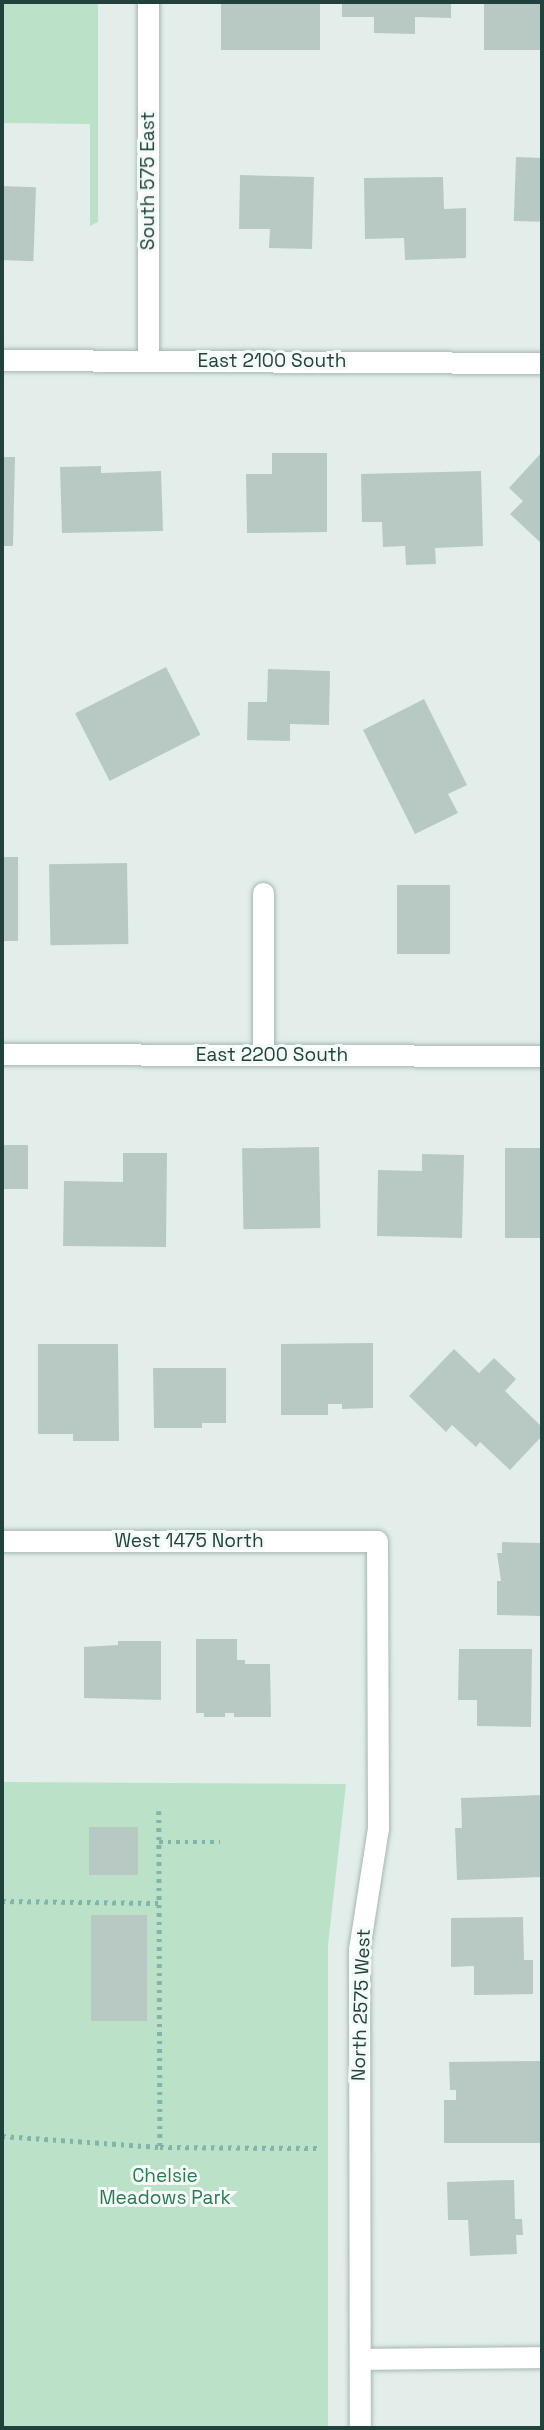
<!DOCTYPE html>
<style>
body{margin:0}
#map{position:relative;width:544px;height:2430px;overflow:hidden;background:#e3eeea;font-family:"Space Grotesk",sans-serif}
div>[style]{position:absolute}
.green>*{inset:0;background:#bbe1c9}
.building>*{inset:0;background:#b8c9c4;transform-origin:0 0}
.path>*{height:4.5px;margin-top:-2.25px;transform-origin:0;background:repeating-linear-gradient(90deg,#82b4a9 0 3.5px,transparent 0 8.5px)}
.roads{filter:drop-shadow(0 0 2px #a5b7b2) drop-shadow(0 0 2px #a5b7b2)}
.street>*{height:21px;margin:-10.5px;padding:0 10.5px;transform-origin:10.5px;border-radius:10.5px;background:#fff}
span{translate:-50% -50%;white-space:nowrap;text-align:center;line-height:1.15;-webkit-text-stroke:6px #f4faf8;paint-order:stroke}
.street-label{font-size:19px;color:#21413c}
.park-label{font-size:19px;color:#287b51}
.frame{position:absolute;inset:0;border:4px solid #21413c;pointer-events:none}
</style>
<div id="map">
<div class="green">
<i style="clip-path:polygon(2px 2px,98px 2px,98px 222px,90px 226px,90px 124px,2px 123px)"></i>
<i style="clip-path:polygon(2px 1782px,346px 1784px,328px 1945px,328px 2428px,2px 2428px)"></i>
</div>
<div class="building">
<i style="left:221px;top:2px;width:99px;height:48px"></i>
<i style="clip-path:polygon(342px 2px,451px 2px,451px 18px,415px 17px,415px 34px,374px 33px,374px 17px,342px 17px)"></i>
<i style="left:484px;top:2px;width:58px;height:48px"></i>
<i style="left:516px;top:157px;width:26px;height:64px;rotate:2deg"></i>
<i style="clip-path:polygon(240px 175px,314px 177px,312px 249px,269px 248px,270px 229px,239px 229px)"></i>
<i style="clip-path:polygon(443px 177px,444px 209px,466px 208px,466px 258px,405px 260px,404px 238px,365px 239px,364px 178px)"></i>
<i style="left:2px;top:186px;width:34px;height:74px;rotate:2deg"></i>
<i style="clip-path:polygon(542px 452px,542px 544px,510px 514px,523px 501px,509px 488px)"></i>
<i style="clip-path:polygon(272px 453px,327px 453px,327px 532px,247px 533px,246px 474px,272px 474px)"></i>
<i style="clip-path:polygon(2px 457px,15px 457px,13px 546px,2px 546px)"></i>
<i style="clip-path:polygon(101px 466px,101px 473px,161px 471px,163px 531px,62px 533px,60px 467px)"></i>
<i style="clip-path:polygon(481px 471px,483px 546px,435px 548px,436px 564px,406px 565px,405px 546px,383px 547px,382px 522px,362px 522px,361px 474px)"></i>
<i style="left:166px;top:667px;width:76px;height:102px;rotate:63deg"></i>
<i style="clip-path:polygon(268px 669px,330px 671px,329px 725px,290px 724px,290px 741px,247px 740px,248px 702px,267px 702px)"></i>
<i style="clip-path:polygon(424px 699px,467px 785px,448px 794px,458px 813px,415px 834px,363px 730px)"></i>
<i style="left:2px;top:857px;width:16px;height:84px"></i>
<i style="left:127px;top:863px;width:81px;height:78px;rotate:89deg"></i>
<i style="left:397px;top:885px;width:53px;height:69px"></i>
<i style="left:2px;top:1145px;width:26px;height:44px"></i>
<i style="left:319px;top:1147px;width:81px;height:77px;rotate:89deg"></i>
<i style="left:505px;top:1148px;width:37px;height:90px"></i>
<i style="clip-path:polygon(123px 1153px,167px 1153px,166px 1247px,63px 1246px,64px 1181px,123px 1182px)"></i>
<i style="clip-path:polygon(422px 1154px,464px 1155px,462px 1238px,377px 1236px,378px 1170px,422px 1171px)"></i>
<i style="clip-path:polygon(373px 1343px,373px 1408px,342px 1409px,342px 1404px,328px 1404px,328px 1415px,281px 1415px,281px 1344px)"></i>
<i style="clip-path:polygon(38px 1344px,118px 1344px,119px 1441px,73px 1441px,73px 1434px,38px 1434px)"></i>
<i style="clip-path:polygon(454px 1349px,479px 1373px,494px 1358px,516px 1379px,505px 1391px,542px 1427px,542px 1436px,510px 1470px,480px 1442px,476px 1447px,452px 1425px,446px 1432px,409px 1396px)"></i>
<i style="clip-path:polygon(153px 1368px,226px 1368px,226px 1423px,202px 1423px,202px 1428px,154px 1428px)"></i>
<i style="clip-path:polygon(502px 1542px,542px 1543px,542px 1616px,497px 1615px,497px 1581px,501px 1581px,497px 1553px,502px 1553px)"></i>
<i style="clip-path:polygon(196px 1639px,237px 1639px,237px 1660px,245px 1660px,245px 1664px,270px 1664px,271px 1717px,234px 1717px,234px 1713px,225px 1713px,225px 1717px,204px 1717px,204px 1713px,196px 1713px)"></i>
<i style="clip-path:polygon(118px 1641px,161px 1641px,161px 1700px,84px 1698px,84px 1647px,118px 1645px)"></i>
<i style="clip-path:polygon(459px 1649px,532px 1649px,531px 1727px,477px 1726px,477px 1700px,458px 1700px)"></i>
<i style="clip-path:polygon(542px 1795px,542px 1877px,457px 1880px,455px 1828px,462px 1828px,461px 1798px)"></i>
<i style="left:138px;top:1827px;width:48px;height:49px;rotate:90deg"></i>
<i style="left:91px;top:1915px;width:56px;height:106px"></i>
<i style="clip-path:polygon(523px 1917px,524px 1960px,533px 1960px,533px 1994px,474px 1995px,474px 1966px,451px 1967px,451px 1918px)"></i>
<i style="clip-path:polygon(542px 2061px,542px 2143px,444px 2143px,444px 2100px,456px 2100px,456px 2090px,450px 2090px,449px 2062px)"></i>
<i style="clip-path:polygon(514px 2180px,515px 2219px,522px 2219px,523px 2235px,516px 2235px,517px 2254px,470px 2256px,468px 2220px,448px 2220px,447px 2182px)"></i>
</div>
<div class="path">
<i style="left:159px;top:1811px;width:336px;rotate:89.8deg"></i>
<i style="left:159px;top:1842px;width:61px"></i>
<i style="left:2px;top:1901px;width:156px;rotate:0.7deg"></i>
<i style="left:2px;top:2136px;width:158px;rotate:4deg"></i>
<i style="left:160px;top:2147px;width:160px;rotate:0.4deg"></i>
</div>
<div class="roads">
<div class="street">
<i style="left:148px;top:2px;width:359px;rotate:90deg"></i>
<i style="left:2px;top:360px;width:540px;rotate:0.32deg"></i>
<i style="left:263px;top:893px;width:162px;rotate:90deg"></i>
<i style="left:2px;top:1054px;width:540px;rotate:0.21deg"></i>
<i style="left:2px;top:1541px;width:375px"></i>
<i style="left:377px;top:1541px;width:287px;rotate:89.8deg"></i>
<i style="left:378px;top:1828px;width:123px;rotate:98.9deg"></i>
<i style="left:359px;top:1950px;width:478px;rotate:89.9deg"></i>
<i style="left:361px;top:2359px;width:181px;rotate:-0.6deg"></i>
</div>
</div>
<div class="street-label">
<span style="left:148px;top:181px;rotate:-90deg">South 575 East</span>
<span style="left:272px;top:361px">East 2100 South</span>
<span style="left:272px;top:1055px">East 2200 South</span>
<span style="left:189px;top:1541px">West 1475 North</span>
<span style="left:361px;top:2005px;rotate:-88deg">North 2575 West</span>
</div>
<div class="park-label">
<span style="left:165px;top:2187px">Chelsie<br>Meadows Park</span>
</div>
<div class="frame"></div>
</div>
